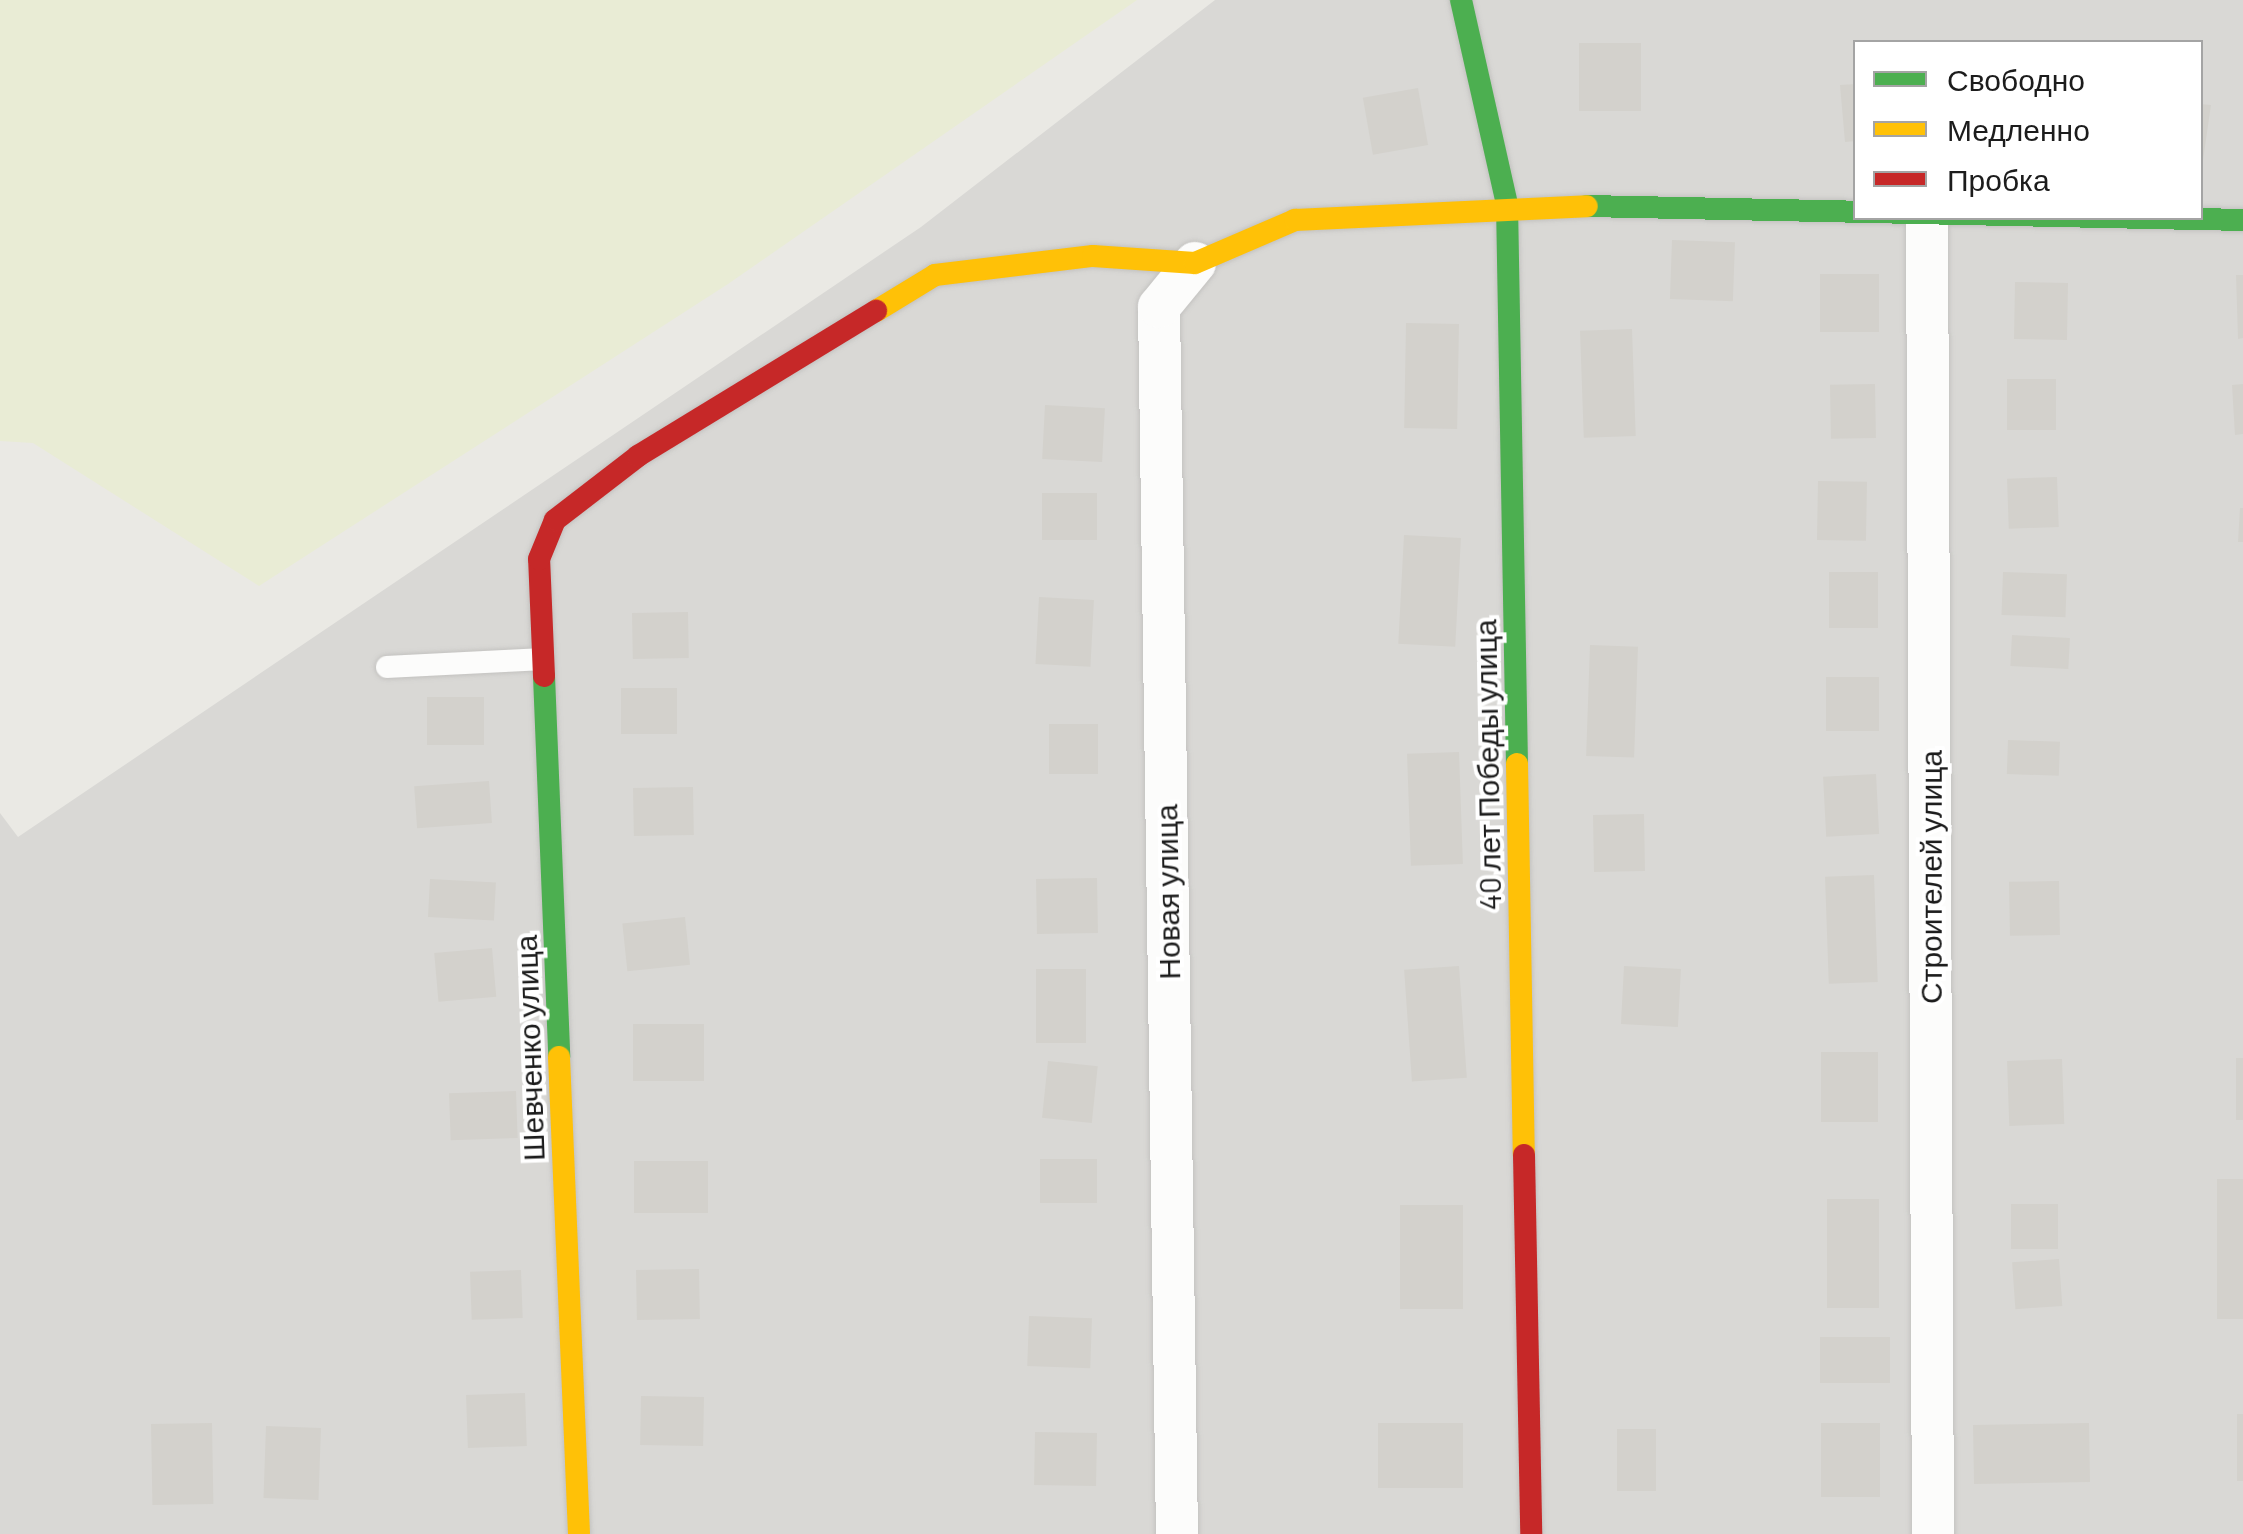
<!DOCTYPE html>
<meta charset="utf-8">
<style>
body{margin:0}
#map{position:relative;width:2243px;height:1534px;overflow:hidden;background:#eae9e4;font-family:Barlow,sans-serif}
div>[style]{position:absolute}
.residential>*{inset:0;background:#d9d8d5}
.farmland>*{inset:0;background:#e9ecd5}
.building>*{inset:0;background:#d3d1cc;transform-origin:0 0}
.roads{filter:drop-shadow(0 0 2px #c3c2c0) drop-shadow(0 0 2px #c3c2c0)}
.lane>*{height:22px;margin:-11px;padding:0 11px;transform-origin:11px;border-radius:11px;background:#fcfcfb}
.street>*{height:42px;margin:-21px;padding:0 21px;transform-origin:21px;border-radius:21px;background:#fcfcfb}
.fast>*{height:22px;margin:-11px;padding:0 11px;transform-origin:11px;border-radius:11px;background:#4caf50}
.slow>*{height:22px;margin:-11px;padding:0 11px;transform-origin:11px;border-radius:11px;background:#ffc107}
.jam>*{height:22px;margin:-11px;padding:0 11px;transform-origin:11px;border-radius:11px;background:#c62828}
span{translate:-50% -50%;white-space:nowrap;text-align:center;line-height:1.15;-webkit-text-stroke:8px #fff;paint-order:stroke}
.street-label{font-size:30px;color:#1c1c1c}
.legend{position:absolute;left:1853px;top:40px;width:350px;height:180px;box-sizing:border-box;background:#fff;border:2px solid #a4a4a4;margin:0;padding:12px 18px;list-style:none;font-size:30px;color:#1c1c1c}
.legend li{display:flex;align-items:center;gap:20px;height:50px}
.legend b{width:50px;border:2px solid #a4a4a4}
</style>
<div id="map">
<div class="residential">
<i style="clip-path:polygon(evenodd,1215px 0,2243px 0,2243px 1534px,0 1534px,0 813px,18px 837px,921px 227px,1215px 0,1856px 42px,2200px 42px,2200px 218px,1856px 218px,1856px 42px)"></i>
</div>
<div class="farmland">
<i style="clip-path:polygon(0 0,1137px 0,728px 284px,259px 586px,33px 443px,0 441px)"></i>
</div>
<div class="building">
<i style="left:1579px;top:43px;width:62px;height:68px"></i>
<i style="clip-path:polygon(1856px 84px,1856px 141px,1845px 142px,1840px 85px)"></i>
<i style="left:1418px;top:88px;width:58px;height:56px;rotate:80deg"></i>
<i style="clip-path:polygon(2200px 104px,2211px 105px,2203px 160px,2200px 160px)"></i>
<i style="left:1672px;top:240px;width:63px;height:59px;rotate:2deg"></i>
<i style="left:1820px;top:274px;width:59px;height:58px"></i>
<i style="clip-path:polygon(2236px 275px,2243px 275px,2243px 338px,2238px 339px)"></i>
<i style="left:2015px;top:282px;width:53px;height:57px;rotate:1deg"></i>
<i style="left:1406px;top:323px;width:53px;height:105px;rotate:1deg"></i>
<i style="left:1632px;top:329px;width:107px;height:52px;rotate:88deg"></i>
<i style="left:2007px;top:379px;width:49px;height:51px"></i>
<i style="left:1875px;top:384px;width:54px;height:45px;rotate:89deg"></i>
<i style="clip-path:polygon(2243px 384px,2243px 434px,2235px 435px,2232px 385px)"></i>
<i style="left:1045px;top:405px;width:60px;height:54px;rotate:3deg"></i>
<i style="left:2057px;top:477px;width:50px;height:50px;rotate:88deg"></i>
<i style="left:1818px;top:481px;width:49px;height:59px;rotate:1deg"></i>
<i style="left:1042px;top:493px;width:55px;height:47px"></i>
<i style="clip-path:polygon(2240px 508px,2243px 508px,2243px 542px,2238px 542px)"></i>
<i style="left:1404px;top:535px;width:57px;height:109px;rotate:3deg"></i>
<i style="left:1829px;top:572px;width:49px;height:56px"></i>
<i style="left:2003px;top:572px;width:64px;height:43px;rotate:2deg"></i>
<i style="left:1039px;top:597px;width:55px;height:67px;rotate:3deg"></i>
<i style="left:688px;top:612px;width:46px;height:56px;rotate:89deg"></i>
<i style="left:2012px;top:635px;width:58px;height:31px;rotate:3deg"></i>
<i style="left:1590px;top:645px;width:48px;height:111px;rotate:2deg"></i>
<i style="left:1879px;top:677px;width:54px;height:53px;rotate:90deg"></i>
<i style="left:621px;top:688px;width:56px;height:46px"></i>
<i style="left:427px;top:697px;width:57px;height:48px"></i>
<i style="left:1049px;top:724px;width:49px;height:50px"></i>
<i style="left:2008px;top:740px;width:52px;height:34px;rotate:2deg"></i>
<i style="left:1459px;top:752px;width:112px;height:52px;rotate:88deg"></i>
<i style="left:1876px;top:774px;width:60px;height:53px;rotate:87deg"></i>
<i style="left:489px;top:781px;width:42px;height:75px;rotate:86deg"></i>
<i style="left:693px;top:787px;width:48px;height:60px;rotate:89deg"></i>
<i style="left:1644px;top:814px;width:57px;height:51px;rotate:89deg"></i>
<i style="left:1874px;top:875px;width:107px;height:49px;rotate:88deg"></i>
<i style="left:1097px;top:878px;width:55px;height:61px;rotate:89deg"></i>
<i style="left:430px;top:879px;width:66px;height:38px;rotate:3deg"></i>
<i style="left:2059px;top:881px;width:54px;height:50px;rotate:89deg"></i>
<i style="left:685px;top:917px;width:48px;height:63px;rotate:84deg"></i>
<i style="left:492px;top:948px;width:49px;height:58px;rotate:85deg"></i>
<i style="left:1459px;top:966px;width:112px;height:55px;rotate:86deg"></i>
<i style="left:1624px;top:966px;width:57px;height:58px;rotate:3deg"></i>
<i style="left:1086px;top:969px;width:74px;height:50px;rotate:90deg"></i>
<i style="left:633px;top:1024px;width:71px;height:57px"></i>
<i style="left:1821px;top:1052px;width:57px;height:70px"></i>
<i style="left:2236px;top:1058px;width:7px;height:62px"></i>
<i style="left:2062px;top:1059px;width:65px;height:55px;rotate:88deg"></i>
<i style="left:1048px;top:1061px;width:50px;height:57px;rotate:6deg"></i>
<i style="left:516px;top:1091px;width:47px;height:67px;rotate:88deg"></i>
<i style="left:1040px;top:1159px;width:57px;height:44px"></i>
<i style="left:708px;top:1161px;width:52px;height:74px;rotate:90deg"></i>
<i style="left:2243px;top:1179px;width:140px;height:26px;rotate:90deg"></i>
<i style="left:1827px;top:1199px;width:52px;height:109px"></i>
<i style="left:2011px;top:1204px;width:47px;height:45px"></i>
<i style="left:1400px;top:1205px;width:63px;height:104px"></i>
<i style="left:2059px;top:1259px;width:47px;height:47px;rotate:86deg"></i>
<i style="left:699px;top:1269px;width:50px;height:63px;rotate:89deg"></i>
<i style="left:521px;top:1270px;width:48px;height:51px;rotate:88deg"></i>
<i style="left:1029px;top:1316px;width:63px;height:50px;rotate:2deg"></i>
<i style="left:1820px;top:1337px;width:70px;height:46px"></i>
<i style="left:525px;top:1393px;width:53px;height:59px;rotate:88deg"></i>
<i style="left:641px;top:1396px;width:63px;height:49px;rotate:1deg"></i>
<i style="left:2237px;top:1414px;width:6px;height:67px"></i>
<i style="left:212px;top:1423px;width:81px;height:61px;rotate:89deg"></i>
<i style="left:1378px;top:1423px;width:85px;height:65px"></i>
<i style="left:1821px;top:1423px;width:59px;height:74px"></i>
<i style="left:2089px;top:1423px;width:59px;height:116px;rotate:89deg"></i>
<i style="left:266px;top:1426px;width:55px;height:72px;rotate:2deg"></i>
<i style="left:1617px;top:1429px;width:39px;height:62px"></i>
<i style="left:1035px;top:1432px;width:62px;height:53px;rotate:1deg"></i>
</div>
<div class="roads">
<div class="lane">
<i style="left:387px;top:667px;width:156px;rotate:-2.9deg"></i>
</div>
<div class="street">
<i style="left:1927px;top:220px;width:1314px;rotate:89.74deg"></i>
<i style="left:1177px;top:1534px;width:1227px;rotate:-90.84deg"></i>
<i style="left:1159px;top:307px;width:57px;rotate:-50.7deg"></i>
</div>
<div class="fast">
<i style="left:1461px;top:0;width:209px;rotate:77.3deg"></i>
<i style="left:1507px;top:204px;width:560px;rotate:88.98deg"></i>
<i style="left:1587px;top:206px;width:656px;rotate:1.22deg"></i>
<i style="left:544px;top:676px;width:381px;rotate:87.7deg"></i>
</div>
<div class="slow">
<i style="left:876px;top:311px;width:69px;rotate:-31.4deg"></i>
<i style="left:935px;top:275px;width:159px;rotate:-6.9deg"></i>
<i style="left:1093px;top:256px;width:102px;rotate:3.9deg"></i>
<i style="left:1195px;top:263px;width:109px;rotate:-23.3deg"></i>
<i style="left:1295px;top:220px;width:292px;rotate:-2.7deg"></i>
<i style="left:1517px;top:764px;width:391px;rotate:89deg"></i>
<i style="left:559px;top:1057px;width:477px;rotate:87.6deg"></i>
</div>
<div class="jam">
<i style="left:544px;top:676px;width:117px;rotate:-92.4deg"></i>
<i style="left:539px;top:559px;width:42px;rotate:-67.7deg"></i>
<i style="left:555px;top:520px;width:105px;rotate:-37.6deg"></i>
<i style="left:638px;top:456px;width:279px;rotate:-31.4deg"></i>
<i style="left:1524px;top:1155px;width:379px;rotate:88.9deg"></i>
</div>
</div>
<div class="street-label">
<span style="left:1487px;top:765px;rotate:-91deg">40 лет Победы улица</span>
<span style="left:1930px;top:877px;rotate:-90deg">Строителей улица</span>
<span style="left:1167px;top:892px;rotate:-91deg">Новая улица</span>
<span style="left:529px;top:1048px;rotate:-92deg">Шевченко улица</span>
</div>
<ul class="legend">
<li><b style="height:12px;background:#4caf50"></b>Свободно</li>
<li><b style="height:12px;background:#ffc107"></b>Медленно</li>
<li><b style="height:12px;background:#c62828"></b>Пробка</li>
</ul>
</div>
